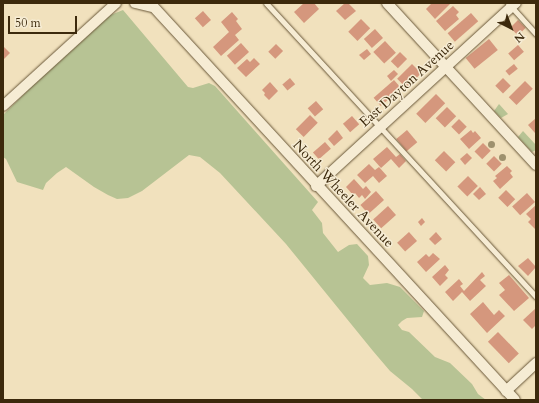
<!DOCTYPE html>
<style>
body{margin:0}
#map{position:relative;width:539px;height:403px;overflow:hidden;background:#f1e1bd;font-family:Cardo,serif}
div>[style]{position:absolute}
.green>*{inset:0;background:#b7c394}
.building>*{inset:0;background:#d5977d;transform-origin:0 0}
.roads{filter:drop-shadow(0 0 1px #695738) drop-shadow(0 0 1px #695738)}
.service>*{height:5px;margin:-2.5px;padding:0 2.5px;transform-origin:2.5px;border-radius:2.5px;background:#f6ecd4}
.minor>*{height:10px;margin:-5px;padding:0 5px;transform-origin:5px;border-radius:5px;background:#f6ecd4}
.trees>*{width:7px;height:7px;margin:-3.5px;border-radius:50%;background:#9e916e}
span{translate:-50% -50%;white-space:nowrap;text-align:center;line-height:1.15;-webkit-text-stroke:3px #f6ecd4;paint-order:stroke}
.street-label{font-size:14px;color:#3c290c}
.frame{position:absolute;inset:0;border:4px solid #3c290c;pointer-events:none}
.north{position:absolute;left:491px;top:8px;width:40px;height:40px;-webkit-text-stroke:3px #f6ecd4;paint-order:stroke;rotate:138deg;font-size:11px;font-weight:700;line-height:16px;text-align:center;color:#3c290c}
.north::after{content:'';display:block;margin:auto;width:14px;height:18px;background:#3c290c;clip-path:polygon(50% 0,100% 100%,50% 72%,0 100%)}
.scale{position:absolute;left:8px;top:16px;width:69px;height:18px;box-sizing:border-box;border:2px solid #3c290c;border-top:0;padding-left:5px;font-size:12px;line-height:14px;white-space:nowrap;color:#3c290c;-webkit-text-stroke:3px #f6ecd4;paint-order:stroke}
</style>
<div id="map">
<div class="green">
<i style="clip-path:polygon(123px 10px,188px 87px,193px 88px,209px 83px,215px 86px,318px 202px,312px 210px,322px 223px,323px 233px,338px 252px,349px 245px,357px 244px,368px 256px,369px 265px,363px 278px,370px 285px,387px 283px,400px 287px,424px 311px,422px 317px,407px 318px,402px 321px,398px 325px,402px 330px,409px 332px,435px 357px,450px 363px,472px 384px,478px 394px,486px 400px,423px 400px,412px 389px,390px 371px,373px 351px,286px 244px,220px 173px,200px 157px,189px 155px,142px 191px,128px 198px,117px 199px,108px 195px,94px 187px,66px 167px,57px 173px,46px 183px,43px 190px,17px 182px,6px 159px,3px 157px,3px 115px,49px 69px,108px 16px)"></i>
<i style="clip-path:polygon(499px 104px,508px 114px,501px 118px,494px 111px)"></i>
<i style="clip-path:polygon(523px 131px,536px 145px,536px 150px,532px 152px,518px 137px)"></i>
</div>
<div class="building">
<i style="clip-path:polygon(304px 3px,314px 3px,319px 9px,304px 23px,294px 12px)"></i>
<i style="clip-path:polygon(345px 3px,348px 3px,356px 11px,345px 20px,336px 11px)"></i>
<i style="clip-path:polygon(432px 3px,449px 3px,450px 4px,435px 19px,426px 9px)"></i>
<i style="clip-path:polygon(453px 6px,459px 12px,456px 15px,459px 19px,445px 31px,436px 21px)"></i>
<i style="left:203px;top:11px;width:12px;height:11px;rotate:48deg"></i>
<i style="clip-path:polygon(232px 12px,238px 19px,236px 21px,242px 29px,235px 35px,239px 40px,221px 56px,213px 47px,229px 32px,221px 22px)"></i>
<i style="left:471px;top:13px;width:11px;height:31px;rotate:49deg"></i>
<i style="left:361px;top:19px;width:13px;height:18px;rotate:45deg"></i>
<i style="left:518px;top:20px;width:11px;height:11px;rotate:45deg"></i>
<i style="left:375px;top:29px;width:12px;height:15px;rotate:48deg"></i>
<i style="left:489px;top:39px;width:14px;height:30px;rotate:51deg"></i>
<i style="left:385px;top:41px;width:16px;height:16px;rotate:47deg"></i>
<i style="left:241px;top:43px;width:12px;height:19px;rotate:48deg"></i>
<i style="left:276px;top:44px;width:10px;height:11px;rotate:45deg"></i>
<i style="left:518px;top:45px;width:9px;height:13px;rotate:49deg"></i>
<i style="clip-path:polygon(3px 46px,10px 53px,3px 60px)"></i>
<i style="clip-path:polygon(367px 49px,371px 54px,364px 60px,359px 55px)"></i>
<i style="left:400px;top:52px;width:10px;height:13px;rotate:45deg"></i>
<i style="clip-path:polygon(254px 58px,260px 64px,246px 77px,237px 68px,247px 59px,250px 62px)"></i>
<i style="left:412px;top:64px;width:13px;height:21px;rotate:45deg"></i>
<i style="left:514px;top:64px;width:6px;height:11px;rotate:51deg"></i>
<i style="clip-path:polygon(394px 70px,398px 74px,391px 81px,387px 76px)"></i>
<i style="left:290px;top:78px;width:8px;height:10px;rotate:50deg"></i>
<i style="left:503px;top:78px;width:11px;height:11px;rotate:45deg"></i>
<i style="left:394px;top:80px;width:11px;height:27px;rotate:49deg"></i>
<i style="left:525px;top:81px;width:11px;height:23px;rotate:45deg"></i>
<i style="clip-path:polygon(270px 82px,278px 91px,269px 100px,264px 95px,265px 93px,262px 90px)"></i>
<i style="left:436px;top:94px;width:13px;height:28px;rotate:45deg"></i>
<i style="left:316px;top:101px;width:11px;height:11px;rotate:49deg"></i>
<i style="left:447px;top:107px;width:13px;height:16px;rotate:45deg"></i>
<i style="left:310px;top:115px;width:11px;height:20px;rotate:45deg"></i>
<i style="left:352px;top:116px;width:11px;height:12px;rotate:49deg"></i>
<i style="clip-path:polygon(536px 118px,536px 132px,535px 133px,528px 125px)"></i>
<i style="left:459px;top:119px;width:11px;height:11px;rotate:45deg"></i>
<i style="clip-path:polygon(337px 130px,343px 138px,334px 146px,328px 139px)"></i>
<i style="left:407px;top:130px;width:16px;height:14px;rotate:50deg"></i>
<i style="clip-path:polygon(471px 130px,473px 133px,475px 131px,481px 138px,469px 149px,460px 139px)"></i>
<i style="left:325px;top:142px;width:9px;height:16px;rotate:49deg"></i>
<i style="left:483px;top:143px;width:11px;height:12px;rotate:45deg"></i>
<i style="clip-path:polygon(387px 147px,396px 157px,400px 154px,406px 161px,399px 168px,391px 159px,381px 168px,373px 159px)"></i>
<i style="left:444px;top:151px;width:16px;height:13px;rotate:45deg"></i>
<i style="clip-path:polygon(467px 153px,472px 158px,465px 165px,460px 159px)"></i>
<i style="left:494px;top:156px;width:11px;height:11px;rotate:45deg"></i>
<i style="clip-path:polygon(369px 164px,375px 170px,379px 167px,387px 176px,379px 183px,373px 176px,365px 183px,357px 175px)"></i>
<i style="clip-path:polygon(507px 166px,512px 171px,510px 173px,513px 177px,500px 189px,493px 181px,497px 178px,495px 176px)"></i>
<i style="left:468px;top:176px;width:14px;height:15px;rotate:45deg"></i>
<i style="clip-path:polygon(354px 179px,363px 189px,366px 186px,371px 192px,365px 199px,362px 195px,359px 198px,355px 193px,353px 195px,346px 187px)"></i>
<i style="clip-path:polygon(480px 187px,486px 194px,479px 200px,473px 194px)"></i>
<i style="left:506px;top:190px;width:13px;height:11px;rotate:45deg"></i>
<i style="left:376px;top:191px;width:12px;height:21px;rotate:48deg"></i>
<i style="left:527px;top:193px;width:12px;height:20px;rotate:48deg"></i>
<i style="clip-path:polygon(536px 205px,536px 230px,528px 222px,531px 219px,526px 214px)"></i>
<i style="left:388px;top:206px;width:12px;height:20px;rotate:48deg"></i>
<i style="clip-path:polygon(422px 218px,425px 222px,421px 226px,418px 222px)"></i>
<i style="left:409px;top:232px;width:12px;height:16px;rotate:48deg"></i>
<i style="clip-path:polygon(436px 232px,442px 239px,435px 245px,429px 239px)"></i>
<i style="clip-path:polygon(433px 253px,440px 259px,426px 272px,417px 262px,426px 254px,429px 257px)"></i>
<i style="clip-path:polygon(528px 258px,536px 267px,528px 276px,518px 266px)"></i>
<i style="clip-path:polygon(445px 265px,449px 270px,445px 275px,448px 278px,440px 286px,432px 277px)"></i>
<i style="clip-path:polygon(482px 272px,485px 276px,480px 280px,486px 286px,470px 301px,462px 292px,453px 301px,445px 292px,459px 279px,463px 284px,460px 286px,464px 291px)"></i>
<i style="clip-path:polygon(509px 275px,529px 298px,514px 311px,499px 295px,505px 290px,499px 283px)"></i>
<i style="clip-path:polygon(483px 302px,494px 315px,499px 310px,505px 316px,487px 333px,470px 314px)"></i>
<i style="clip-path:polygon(536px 308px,536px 325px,532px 329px,523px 320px)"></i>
<i style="left:498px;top:332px;width:30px;height:14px;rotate:46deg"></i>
</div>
<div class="roads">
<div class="service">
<i style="left:266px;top:3px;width:399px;rotate:47.4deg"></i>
<i style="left:508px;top:3px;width:42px;rotate:47.9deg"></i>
</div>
<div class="minor">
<i style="left:135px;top:3px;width:17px;rotate:13deg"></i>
<i style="left:150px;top:3px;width:539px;rotate:47.4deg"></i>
<i style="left:387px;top:3px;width:220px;rotate:47.4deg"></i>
<i style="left:3px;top:106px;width:153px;rotate:-42.3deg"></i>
<i style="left:316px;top:186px;width:271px;rotate:-42.5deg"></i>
<i style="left:506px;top:391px;width:41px;rotate:-43deg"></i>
</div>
</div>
<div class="trees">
<i style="left:491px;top:144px"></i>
<i style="left:502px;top:157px"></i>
</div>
<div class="street-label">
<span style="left:407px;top:84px;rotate:-42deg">East Dayton Avenue</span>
<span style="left:343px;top:194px;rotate:47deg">North Wheeler Avenue</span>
</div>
<div class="frame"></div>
<div class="north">N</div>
<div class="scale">50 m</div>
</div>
